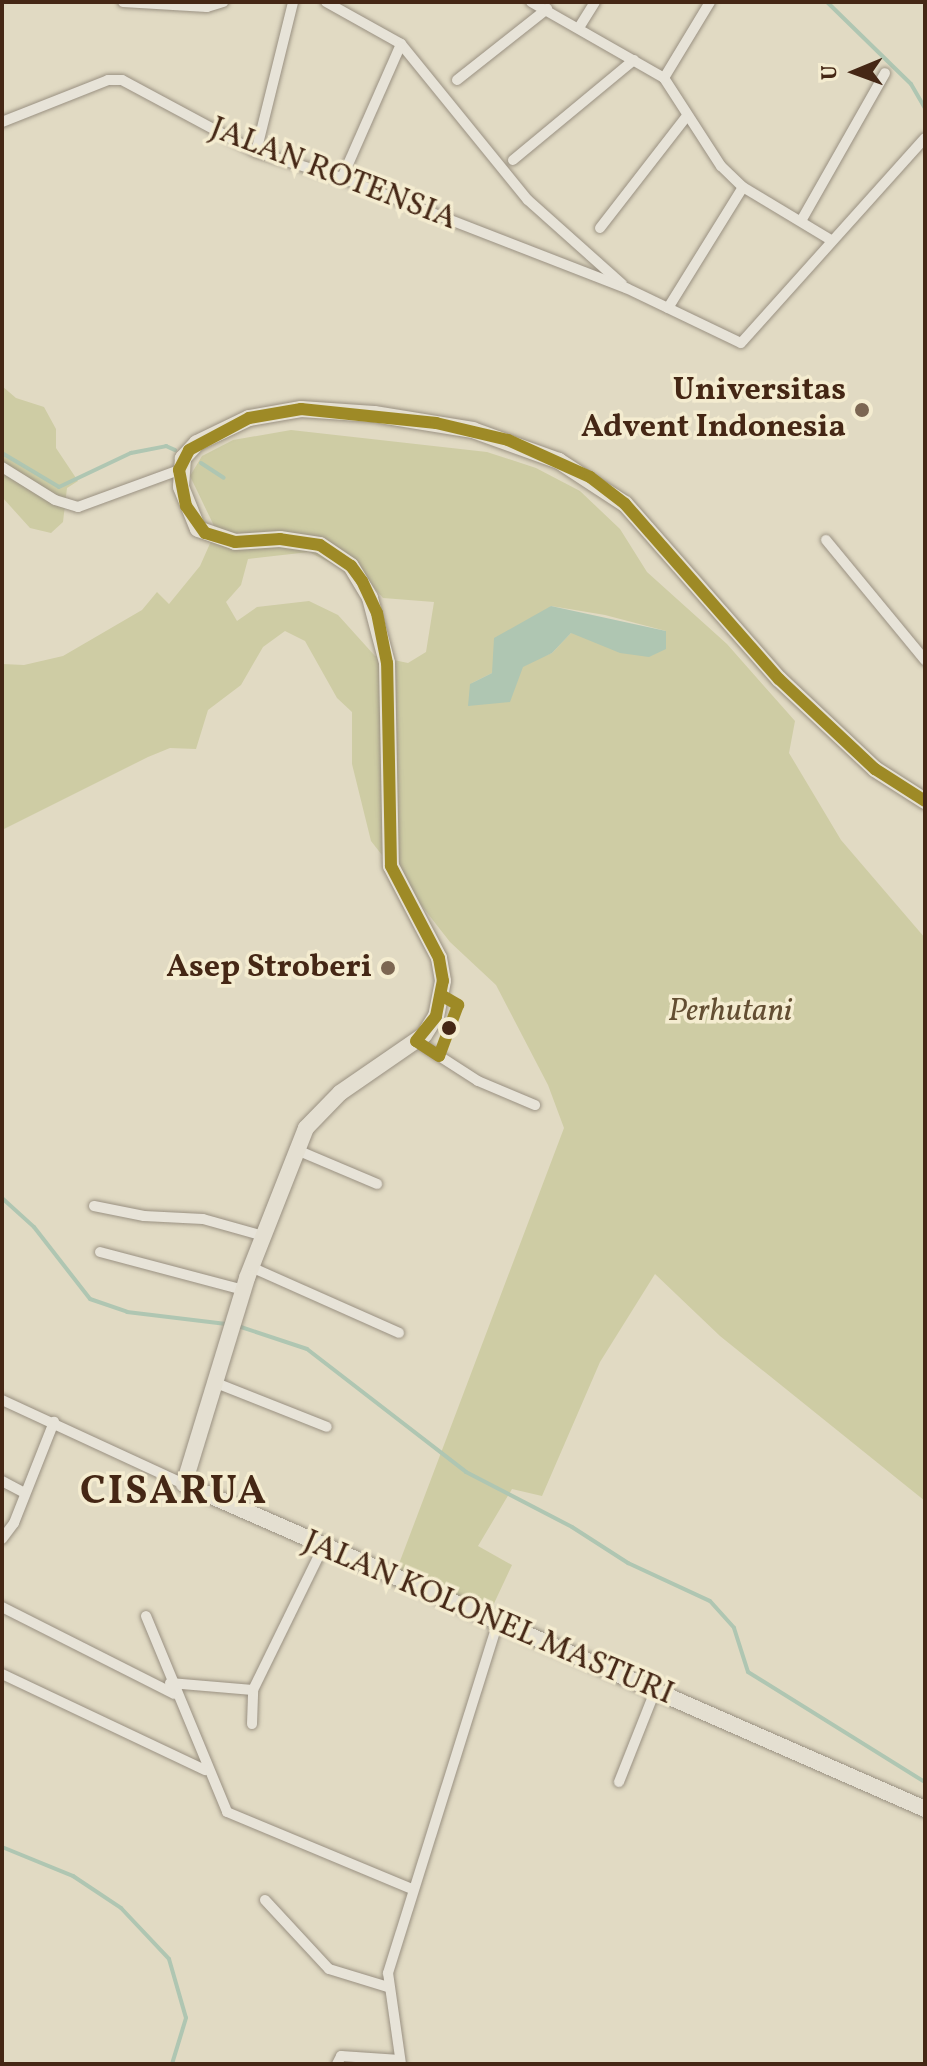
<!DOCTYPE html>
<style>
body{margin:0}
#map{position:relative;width:927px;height:2066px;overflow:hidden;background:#e1dac3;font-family:Vollkorn,serif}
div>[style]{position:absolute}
.green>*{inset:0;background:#cecca4}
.water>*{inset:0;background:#afc6b2}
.stream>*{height:4px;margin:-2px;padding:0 2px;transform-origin:2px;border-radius:2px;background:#afc6b2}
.roads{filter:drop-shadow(0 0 2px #9a9182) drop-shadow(0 0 2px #9a9182)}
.minor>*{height:10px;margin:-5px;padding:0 5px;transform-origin:5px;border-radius:5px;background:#e7e3d8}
.primary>*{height:16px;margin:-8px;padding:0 8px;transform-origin:8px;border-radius:8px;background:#e4dfd1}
.bus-1>*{height:12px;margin:-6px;padding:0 6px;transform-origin:6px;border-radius:6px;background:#9e8a26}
.dots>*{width:22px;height:22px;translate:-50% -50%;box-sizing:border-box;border:4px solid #f4ecd0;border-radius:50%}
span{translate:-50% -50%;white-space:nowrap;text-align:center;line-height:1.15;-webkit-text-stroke:7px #f4ecd0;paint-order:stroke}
.street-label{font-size:32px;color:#452715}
.poi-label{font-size:32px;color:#452715;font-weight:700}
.right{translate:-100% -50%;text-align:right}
.park-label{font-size:32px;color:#634e32;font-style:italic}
.district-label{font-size:40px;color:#452715;font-weight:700;letter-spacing:2px}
.frame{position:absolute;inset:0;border:4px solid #452715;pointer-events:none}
.north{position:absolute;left:815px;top:32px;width:80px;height:80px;-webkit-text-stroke:6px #f4ecd0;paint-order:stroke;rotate:269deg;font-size:22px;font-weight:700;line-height:32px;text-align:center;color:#452715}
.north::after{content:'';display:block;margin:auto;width:28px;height:36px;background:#452715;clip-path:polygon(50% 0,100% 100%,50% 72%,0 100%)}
</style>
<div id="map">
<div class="green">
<i style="clip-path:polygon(2px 386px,16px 398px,44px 407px,56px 429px,56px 448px,78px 481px,67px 488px,63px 522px,51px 533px,30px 528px,2px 497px)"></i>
<i style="clip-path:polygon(evenodd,291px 430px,487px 452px,536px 468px,580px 491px,620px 529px,647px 572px,727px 644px,795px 721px,789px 753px,841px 840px,925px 938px,925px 1501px,720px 1336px,655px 1274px,600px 1362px,542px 1496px,512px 1489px,478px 1546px,512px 1565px,490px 1612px,397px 1569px,564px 1128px,548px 1085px,496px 985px,450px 942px,371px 841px,352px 764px,352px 712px,337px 698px,305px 641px,285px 631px,263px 647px,241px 685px,208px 710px,196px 749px,170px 748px,148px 757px,2px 830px,2px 664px,24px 665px,63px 656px,142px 610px,157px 592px,169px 604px,200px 566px,216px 530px,190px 476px,202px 456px,233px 440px,291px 430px,309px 552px,370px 583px,383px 598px,434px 602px,426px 652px,408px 663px,375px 656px,338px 615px,309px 601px,257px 607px,237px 621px,226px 602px,241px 585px,248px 559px,309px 552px,291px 430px,551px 606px,605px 615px,666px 631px,571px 633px,552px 653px,470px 684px,492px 673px,551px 606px)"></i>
</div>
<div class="water">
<i style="clip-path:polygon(551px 606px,666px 631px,666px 649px,649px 657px,620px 653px,571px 633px,552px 653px,523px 667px,510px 702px,468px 706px,470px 684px,492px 673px,494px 638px)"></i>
</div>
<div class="stream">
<i style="left:827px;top:2px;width:117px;rotate:44.3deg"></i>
<i style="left:911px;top:84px;width:28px;rotate:60deg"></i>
<i style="left:2px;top:453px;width:66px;rotate:30.8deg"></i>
<i style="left:59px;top:487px;width:80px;rotate:-25.3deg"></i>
<i style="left:131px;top:453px;width:36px;rotate:-11deg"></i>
<i style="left:166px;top:446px;width:10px;rotate:24deg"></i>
<i style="left:201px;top:463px;width:27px;rotate:33deg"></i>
<i style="left:2px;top:1198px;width:43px;rotate:42.2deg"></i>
<i style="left:34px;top:1227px;width:91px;rotate:52.1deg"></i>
<i style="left:90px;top:1299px;width:39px;rotate:19deg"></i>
<i style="left:127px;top:1312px;width:100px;rotate:6.9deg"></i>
<i style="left:235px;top:1325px;width:76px;rotate:18.4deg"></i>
<i style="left:307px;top:1349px;width:201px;rotate:37.7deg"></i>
<i style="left:466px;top:1472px;width:119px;rotate:27.4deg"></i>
<i style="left:572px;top:1527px;width:67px;rotate:32.7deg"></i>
<i style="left:628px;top:1563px;width:90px;rotate:24.9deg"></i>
<i style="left:710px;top:1601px;width:36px;rotate:48deg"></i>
<i style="left:734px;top:1628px;width:46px;rotate:72.3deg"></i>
<i style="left:748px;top:1672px;width:208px;rotate:31.9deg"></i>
<i style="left:2px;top:1847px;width:77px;rotate:22.2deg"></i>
<i style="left:73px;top:1876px;width:58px;rotate:33.7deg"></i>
<i style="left:121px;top:1908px;width:70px;rotate:46.7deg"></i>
<i style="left:169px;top:1959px;width:61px;rotate:73.9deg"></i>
<i style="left:186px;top:2018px;width:48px;rotate:106.9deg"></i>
</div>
<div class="roads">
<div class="minor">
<i style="left:123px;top:2px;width:84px;rotate:3.4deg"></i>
<i style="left:207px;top:7px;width:17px;rotate:-17deg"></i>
<i style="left:326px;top:2px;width:86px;rotate:29.2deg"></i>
<i style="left:401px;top:44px;width:201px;rotate:50.9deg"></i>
<i style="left:528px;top:200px;width:126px;rotate:41.8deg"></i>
<i style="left:531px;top:2px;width:153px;rotate:29.7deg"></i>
<i style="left:664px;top:78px;width:105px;rotate:57.1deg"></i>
<i style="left:721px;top:166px;width:30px;rotate:44deg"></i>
<i style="left:743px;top:187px;width:103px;rotate:31.1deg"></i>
<i style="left:580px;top:26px;width:28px;rotate:-58deg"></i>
<i style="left:664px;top:78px;width:89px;rotate:-58.8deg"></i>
<i style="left:457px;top:80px;width:115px;rotate:-38.3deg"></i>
<i style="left:2px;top:122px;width:114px;rotate:-21.6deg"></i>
<i style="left:108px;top:80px;width:14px"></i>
<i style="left:122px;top:80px;width:152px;rotate:28.2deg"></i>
<i style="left:256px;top:152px;width:90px;rotate:16.8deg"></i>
<i style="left:342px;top:178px;width:305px;rotate:21.2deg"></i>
<i style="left:626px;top:288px;width:127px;rotate:25.6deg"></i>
<i style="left:741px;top:343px;width:275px;rotate:-48.1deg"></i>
<i style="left:256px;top:152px;width:154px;rotate:-76.1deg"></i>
<i style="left:513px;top:160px;width:157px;rotate:-39.6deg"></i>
<i style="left:342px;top:178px;width:146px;rotate:-66.2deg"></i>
<i style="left:801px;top:221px;width:170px;rotate:-60.4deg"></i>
<i style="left:600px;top:228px;width:140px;rotate:-52.2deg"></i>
<i style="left:668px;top:308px;width:142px;rotate:-58.2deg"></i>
<i style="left:2px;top:467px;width:62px;rotate:31.9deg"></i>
<i style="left:55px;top:500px;width:24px;rotate:17deg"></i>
<i style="left:78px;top:507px;width:108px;rotate:-20.1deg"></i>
<i style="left:826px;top:540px;width:156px;rotate:50.5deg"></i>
<i style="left:416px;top:1041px;width:74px;rotate:32.8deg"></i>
<i style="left:478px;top:1081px;width:62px;rotate:22.8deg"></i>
<i style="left:297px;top:1150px;width:87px;rotate:23deg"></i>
<i style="left:94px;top:1206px;width:51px;rotate:11.3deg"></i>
<i style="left:144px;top:1216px;width:59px;rotate:2.9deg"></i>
<i style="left:203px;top:1219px;width:63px;rotate:15.6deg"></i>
<i style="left:100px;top:1252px;width:149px;rotate:14.8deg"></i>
<i style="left:251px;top:1267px;width:162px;rotate:24deg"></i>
<i style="left:216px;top:1383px;width:119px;rotate:21.6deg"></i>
<i style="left:2px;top:1400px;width:200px;rotate:24.8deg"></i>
<i style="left:2px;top:1481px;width:26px;rotate:28deg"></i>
<i style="left:2px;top:1539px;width:20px;rotate:-53deg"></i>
<i style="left:14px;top:1523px;width:109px;rotate:-68.4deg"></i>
<i style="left:2px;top:1607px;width:193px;rotate:26.8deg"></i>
<i style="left:146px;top:1616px;width:212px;rotate:67.5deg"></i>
<i style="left:227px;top:1812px;width:200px;rotate:22.6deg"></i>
<i style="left:2px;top:1674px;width:225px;rotate:25.3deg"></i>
<i style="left:170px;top:1683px;width:83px;rotate:4.8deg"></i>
<i style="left:252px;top:1724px;width:34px;rotate:-88deg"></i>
<i style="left:253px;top:1690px;width:159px;rotate:-63.9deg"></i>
<i style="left:619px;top:1782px;width:98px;rotate:-68.4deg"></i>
<i style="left:265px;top:1900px;width:94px;rotate:47.2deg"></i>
<i style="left:329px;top:1969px;width:62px;rotate:17deg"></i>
<i style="left:337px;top:2064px;width:9px;rotate:-63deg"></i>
<i style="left:341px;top:2056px;width:59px;rotate:3.9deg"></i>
<i style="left:401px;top:2064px;width:92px;rotate:-98.1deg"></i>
<i style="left:388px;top:1973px;width:368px;rotate:-72.6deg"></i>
</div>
<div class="primary">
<i style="left:925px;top:801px;width:59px;rotate:-147.4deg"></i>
<i style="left:875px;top:769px;width:132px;rotate:-136.8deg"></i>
<i style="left:779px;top:679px;width:233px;rotate:-131.3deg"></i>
<i style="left:625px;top:504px;width:79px;rotate:-146.9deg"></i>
<i style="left:559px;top:461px;width:91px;rotate:-160.2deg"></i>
<i style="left:473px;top:430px;width:100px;rotate:-170.8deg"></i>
<i style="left:374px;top:414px;width:73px;rotate:-176.1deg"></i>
<i style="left:301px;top:409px;width:53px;rotate:170.2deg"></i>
<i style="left:249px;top:418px;width:58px;rotate:154.3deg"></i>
<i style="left:197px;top:443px;width:21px;rotate:133deg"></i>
<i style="left:183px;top:458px;width:29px;rotate:94deg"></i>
<i style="left:181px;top:487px;width:45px;rotate:68deg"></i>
<i style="left:198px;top:529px;width:39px;rotate:19deg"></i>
<i style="left:235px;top:542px;width:45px;rotate:-3.8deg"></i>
<i style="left:280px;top:539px;width:40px;rotate:8.5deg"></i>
<i style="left:320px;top:545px;width:37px;rotate:34deg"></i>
<i style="left:351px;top:566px;width:37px;rotate:59deg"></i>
<i style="left:370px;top:598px;width:67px;rotate:75.3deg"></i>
<i style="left:387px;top:663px;width:203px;rotate:88.9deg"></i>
<i style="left:391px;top:866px;width:104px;rotate:62.4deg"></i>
<i style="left:439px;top:958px;width:23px;rotate:80deg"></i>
<i style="left:443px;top:981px;width:36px;rotate:101deg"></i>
<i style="left:436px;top:1016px;width:22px;rotate:122deg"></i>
<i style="left:424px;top:1035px;width:102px;rotate:145.4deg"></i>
<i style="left:340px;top:1093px;width:49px;rotate:134.2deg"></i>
<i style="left:306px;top:1128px;width:161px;rotate:111.5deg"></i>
<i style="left:247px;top:1278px;width:215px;rotate:107deg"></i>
<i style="left:184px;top:1484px;width:809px;rotate:23.68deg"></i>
</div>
</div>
<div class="bus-1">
<i style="left:441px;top:995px;width:20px;rotate:30deg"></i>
<i style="left:458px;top:1005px;width:54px;rotate:110.4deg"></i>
<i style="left:439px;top:1056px;width:27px;rotate:-147deg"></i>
<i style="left:416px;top:1041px;width:32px;rotate:-51deg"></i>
<i style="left:436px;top:1016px;width:36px;rotate:-79deg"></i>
<i style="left:443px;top:981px;width:23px;rotate:-100deg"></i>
<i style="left:439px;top:958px;width:104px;rotate:-117.6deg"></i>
<i style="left:391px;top:866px;width:203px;rotate:-91.1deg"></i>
<i style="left:387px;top:663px;width:51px;rotate:-101.3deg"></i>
<i style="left:377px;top:613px;width:35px;rotate:-115deg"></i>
<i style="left:362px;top:581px;width:19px;rotate:-126deg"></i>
<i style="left:351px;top:566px;width:37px;rotate:-146deg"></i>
<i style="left:320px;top:545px;width:40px;rotate:-171.5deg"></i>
<i style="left:280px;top:539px;width:45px;rotate:176.2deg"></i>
<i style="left:235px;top:542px;width:31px;rotate:-163deg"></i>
<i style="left:205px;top:533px;width:33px;rotate:-125deg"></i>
<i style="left:186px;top:506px;width:37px;rotate:-101deg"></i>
<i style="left:179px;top:470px;width:22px;rotate:-63deg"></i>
<i style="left:189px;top:450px;width:68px;rotate:-28.1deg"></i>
<i style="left:249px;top:418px;width:53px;rotate:-9.8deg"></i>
<i style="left:301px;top:409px;width:136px;rotate:5.9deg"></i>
<i style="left:436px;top:423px;width:74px;rotate:13.3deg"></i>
<i style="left:508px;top:440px;width:90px;rotate:24.3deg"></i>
<i style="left:590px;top:477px;width:44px;rotate:37.6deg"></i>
<i style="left:625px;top:504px;width:233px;rotate:48.7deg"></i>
<i style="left:779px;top:679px;width:132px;rotate:43.2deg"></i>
<i style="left:875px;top:769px;width:59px;rotate:32.6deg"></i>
</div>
<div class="dots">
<i style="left:862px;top:410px;background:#7c6652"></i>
<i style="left:388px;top:968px;background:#7c6652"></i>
<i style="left:449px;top:1028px;background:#452715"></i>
</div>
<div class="street-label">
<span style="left:333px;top:175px;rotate:21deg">JALAN ROTENSIA</span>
<span style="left:488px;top:1619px;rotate:23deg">JALAN KOLONEL MASTURI</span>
</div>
<div class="poi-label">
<span class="right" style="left:846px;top:410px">Universitas<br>Advent Indonesia</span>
<span class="right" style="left:372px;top:968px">Asep Stroberi</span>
</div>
<div class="park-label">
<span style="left:730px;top:1012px">Perhutani</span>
</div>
<div class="district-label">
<span style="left:174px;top:1493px">CISARUA</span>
</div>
<div class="frame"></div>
<div class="north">U</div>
</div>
